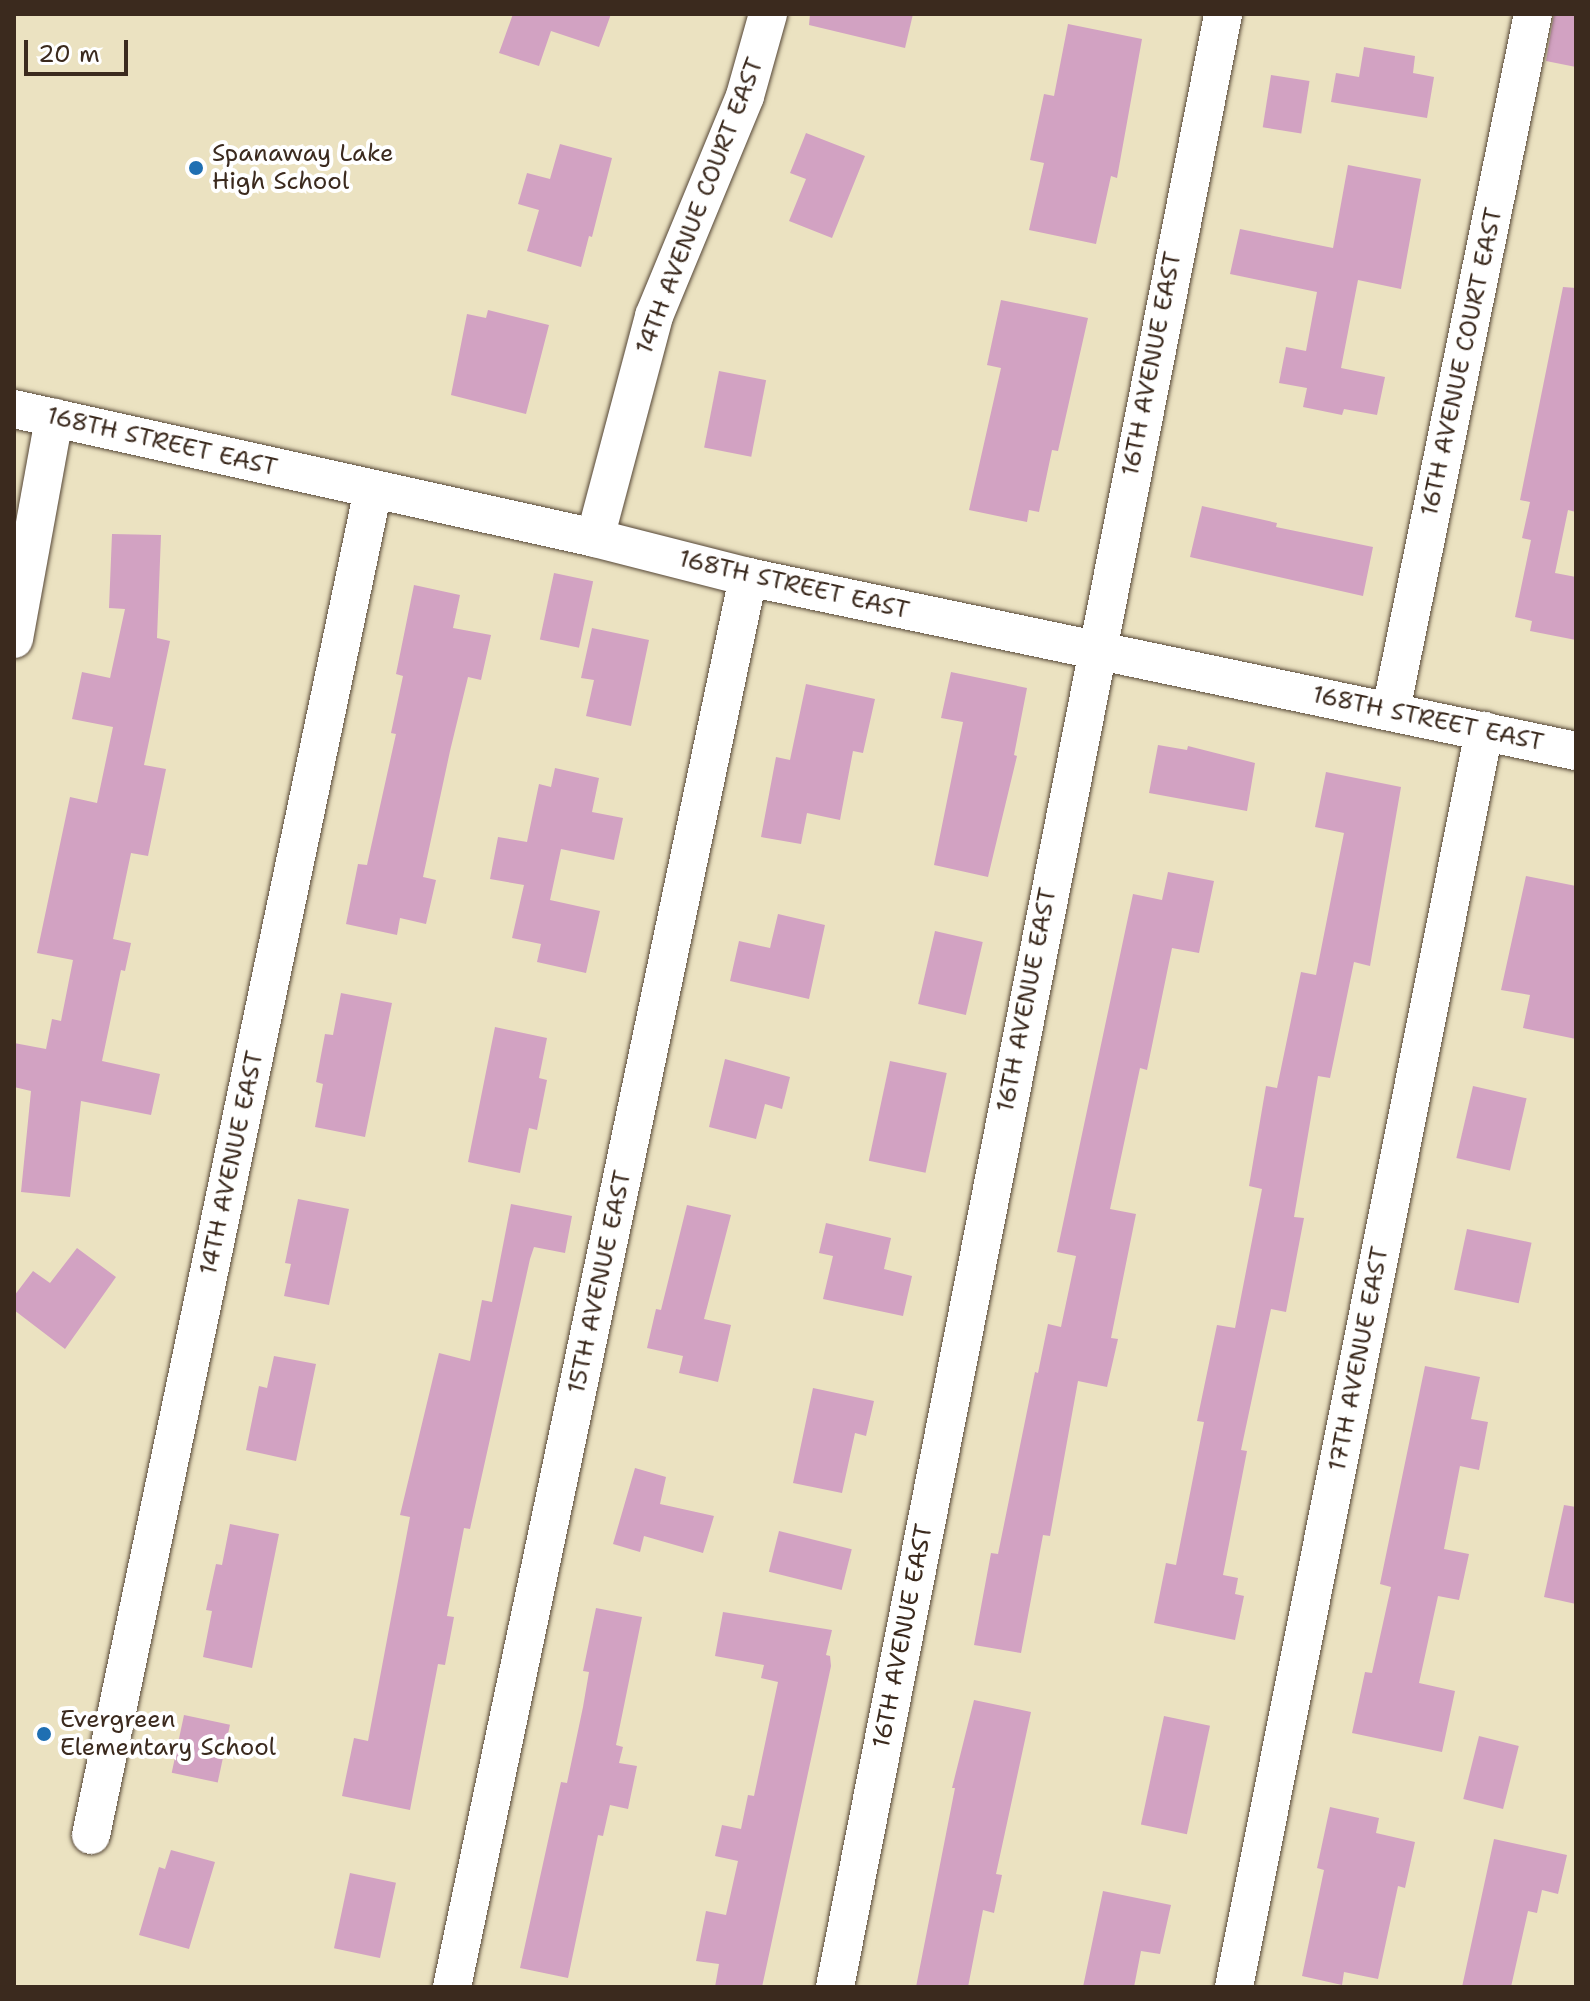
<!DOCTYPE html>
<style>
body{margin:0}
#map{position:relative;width:1590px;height:2001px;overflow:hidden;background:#ebe2c1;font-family:"Shantell Sans",sans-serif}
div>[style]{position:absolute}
.building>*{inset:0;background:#d2a2c2;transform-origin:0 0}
.roads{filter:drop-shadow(0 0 2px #554636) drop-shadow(0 0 2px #554636)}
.minor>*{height:38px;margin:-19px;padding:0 19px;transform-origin:19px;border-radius:19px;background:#fff}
.dots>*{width:22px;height:22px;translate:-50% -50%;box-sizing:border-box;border:4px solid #fff;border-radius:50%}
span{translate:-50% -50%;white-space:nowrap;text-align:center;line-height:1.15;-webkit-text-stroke:8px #fff;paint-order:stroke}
.poi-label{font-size:24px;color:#3b2a1e}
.left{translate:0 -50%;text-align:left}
.street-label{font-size:24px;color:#3b2a1e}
.frame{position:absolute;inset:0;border:16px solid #3b2a1e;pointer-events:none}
.scale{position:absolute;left:24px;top:40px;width:104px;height:36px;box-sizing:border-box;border:4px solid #3b2a1e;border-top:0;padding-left:10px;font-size:24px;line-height:28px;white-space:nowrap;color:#3b2a1e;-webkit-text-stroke:6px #fff;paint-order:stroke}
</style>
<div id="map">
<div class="building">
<i style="clip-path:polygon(513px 14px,611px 14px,599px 47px,551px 31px,539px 66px,499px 53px)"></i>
<i style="clip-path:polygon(810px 14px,913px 14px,905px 48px,809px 25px)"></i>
<i style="clip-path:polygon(1554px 14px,1576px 14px,1576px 67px,1546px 61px)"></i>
<i style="clip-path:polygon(1068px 24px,1142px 39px,1117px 178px,1111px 176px,1096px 244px,1029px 230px,1044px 163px,1030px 160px,1044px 94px,1054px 96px)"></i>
<i style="clip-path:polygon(1364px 47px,1415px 56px,1413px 73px,1434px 77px,1427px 118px,1331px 102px,1336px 73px,1359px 77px)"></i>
<i style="left:1271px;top:75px;width:39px;height:53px;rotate:9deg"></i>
<i style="clip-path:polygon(806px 133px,865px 156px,832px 238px,789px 221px,806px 179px,790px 173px)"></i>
<i style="clip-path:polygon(560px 144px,612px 158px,592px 237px,589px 236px,581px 267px,527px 251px,539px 210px,518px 204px,527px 173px,550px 179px)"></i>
<i style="clip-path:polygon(1348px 165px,1421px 179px,1401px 289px,1358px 280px,1341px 368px,1385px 377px,1377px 415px,1344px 409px,1342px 415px,1303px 407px,1307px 388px,1279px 383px,1286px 347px,1306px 351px,1317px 292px,1230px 274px,1240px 229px,1333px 248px)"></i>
<i style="clip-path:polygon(1563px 287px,1576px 288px,1576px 512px,1568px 510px,1555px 573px,1576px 577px,1576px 640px,1530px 631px,1532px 621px,1515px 617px,1531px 540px,1522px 538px,1530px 502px,1520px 500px)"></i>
<i style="clip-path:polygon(1001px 300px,1088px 318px,1058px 451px,1052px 450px,1039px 512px,1029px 510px,1027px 522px,969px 510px,1001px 368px,987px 365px)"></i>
<i style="clip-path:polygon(488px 310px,549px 325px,526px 414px,451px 395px,467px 314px,486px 318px)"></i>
<i style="left:719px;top:371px;width:48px;height:78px;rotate:11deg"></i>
<i style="clip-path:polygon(1202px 506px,1277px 523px,1276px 527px,1373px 547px,1363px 596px,1190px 557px)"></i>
<i style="clip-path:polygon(112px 534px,161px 535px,157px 638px,170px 641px,144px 765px,166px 769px,148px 856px,131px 853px,113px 939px,131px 943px,125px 971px,121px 970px,102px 1061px,160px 1074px,151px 1115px,81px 1101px,70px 1197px,21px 1192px,31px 1091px,14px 1087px,14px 1043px,46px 1049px,52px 1019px,61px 1021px,73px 960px,37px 953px,70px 797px,97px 803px,113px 727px,72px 719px,82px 672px,110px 678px,125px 609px,109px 608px)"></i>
<i style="left:554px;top:573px;width:40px;height:68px;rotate:12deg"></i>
<i style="clip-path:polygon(414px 585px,460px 595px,453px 628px,491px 635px,481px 680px,468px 677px,450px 751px,423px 877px,436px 880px,426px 924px,400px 918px,397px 935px,346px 924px,358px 864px,367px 865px,396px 734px,391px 733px,403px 676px,396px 674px)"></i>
<i style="clip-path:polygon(592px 628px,649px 640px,631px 726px,586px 716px,594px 680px,581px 678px)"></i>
<i style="clip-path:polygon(951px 672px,1027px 688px,1014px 755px,1017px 756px,988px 877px,934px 865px,963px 722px,941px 718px)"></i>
<i style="clip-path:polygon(806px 684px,875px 699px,863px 753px,853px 751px,840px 820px,807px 813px,801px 844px,761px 837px,776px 757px,790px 760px)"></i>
<i style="clip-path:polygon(1158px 745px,1187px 750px,1188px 746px,1255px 763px,1247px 811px,1149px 793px)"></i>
<i style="clip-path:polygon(555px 768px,599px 778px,592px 812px,623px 818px,614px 860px,561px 849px,550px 900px,600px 911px,586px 973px,537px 962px,541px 944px,512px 938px,524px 885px,490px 879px,498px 837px,527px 842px,539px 784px,551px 787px)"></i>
<i style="clip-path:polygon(1326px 772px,1401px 787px,1370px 966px,1354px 962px,1330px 1078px,1318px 1076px,1294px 1217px,1304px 1218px,1286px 1312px,1271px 1309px,1241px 1450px,1247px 1451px,1223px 1575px,1238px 1578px,1235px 1594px,1244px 1596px,1235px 1640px,1154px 1623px,1166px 1563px,1176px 1565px,1204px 1422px,1197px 1421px,1217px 1325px,1235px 1328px,1262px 1189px,1249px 1186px,1266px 1086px,1277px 1088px,1301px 972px,1316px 975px,1344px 833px,1315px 827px)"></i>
<i style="clip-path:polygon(1168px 872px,1214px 881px,1199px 953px,1172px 948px,1147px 1070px,1140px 1068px,1110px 1209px,1136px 1214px,1111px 1338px,1118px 1339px,1107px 1387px,1078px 1381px,1050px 1536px,1043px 1535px,1021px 1653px,974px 1645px,991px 1553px,998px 1554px,1035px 1372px,1038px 1373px,1048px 1324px,1061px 1327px,1076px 1256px,1057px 1252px,1133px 894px,1162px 900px)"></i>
<i style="clip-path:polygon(1526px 876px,1576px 886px,1576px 1039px,1523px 1028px,1530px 995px,1501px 990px)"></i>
<i style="clip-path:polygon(778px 914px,825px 925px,809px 999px,730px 981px,739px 941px,770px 948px)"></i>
<i style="left:935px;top:931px;width:49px;height:75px;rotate:13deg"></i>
<i style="clip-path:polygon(341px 993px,392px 1003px,365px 1137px,315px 1127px,323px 1084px,316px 1082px,325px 1034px,333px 1035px)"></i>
<i style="clip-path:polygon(495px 1027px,547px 1038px,539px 1078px,547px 1080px,537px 1130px,529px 1128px,520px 1173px,468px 1162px)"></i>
<i style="clip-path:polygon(725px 1059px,790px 1077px,782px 1109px,765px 1104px,756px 1139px,709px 1127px)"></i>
<i style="left:890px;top:1061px;width:58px;height:102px;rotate:12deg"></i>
<i style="left:1473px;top:1086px;width:55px;height:74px;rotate:13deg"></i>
<i style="clip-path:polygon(298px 1199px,349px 1209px,329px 1305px,284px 1296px,291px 1264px,285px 1263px)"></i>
<i style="clip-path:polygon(511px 1204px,572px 1216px,565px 1253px,534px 1247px,530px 1259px,470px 1529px,464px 1528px,447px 1616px,454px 1617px,445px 1665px,438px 1664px,410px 1810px,342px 1796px,354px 1738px,368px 1741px,410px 1517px,400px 1515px,439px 1353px,470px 1361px,482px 1300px,492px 1302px)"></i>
<i style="clip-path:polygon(687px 1205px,731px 1215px,704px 1319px,731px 1325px,718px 1382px,679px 1373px,683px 1356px,647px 1348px,656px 1309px,661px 1310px)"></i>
<i style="clip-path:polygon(826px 1223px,891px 1238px,884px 1269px,912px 1276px,903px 1316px,823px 1299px,833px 1256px,819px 1253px)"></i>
<i style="left:1467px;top:1229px;width:66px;height:62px;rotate:12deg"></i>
<i style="clip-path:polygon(77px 1248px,116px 1277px,65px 1349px,14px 1310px,14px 1296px,33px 1271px,50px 1283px)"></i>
<i style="clip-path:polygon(274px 1356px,316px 1364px,296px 1461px,246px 1450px,259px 1386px,267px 1388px)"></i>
<i style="clip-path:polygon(1425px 1366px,1480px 1377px,1471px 1419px,1488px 1422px,1479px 1470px,1460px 1466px,1444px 1549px,1469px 1554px,1459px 1600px,1438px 1596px,1419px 1683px,1455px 1691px,1442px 1752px,1352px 1733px,1365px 1672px,1372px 1673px,1391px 1587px,1380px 1584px)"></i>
<i style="clip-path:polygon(813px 1388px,874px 1401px,866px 1436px,855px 1433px,842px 1493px,793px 1483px)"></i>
<i style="clip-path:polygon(635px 1468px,666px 1477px,660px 1504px,714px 1516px,703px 1553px,644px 1536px,640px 1552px,613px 1544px)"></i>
<i style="clip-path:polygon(1564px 1505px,1576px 1507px,1576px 1604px,1544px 1597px)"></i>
<i style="clip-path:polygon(230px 1524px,279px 1534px,252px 1668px,203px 1657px,212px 1611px,206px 1610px,216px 1564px,222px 1565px)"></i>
<i style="left:779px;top:1531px;width:75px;height:42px;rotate:14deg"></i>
<i style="clip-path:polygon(596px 1608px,642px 1617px,616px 1745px,623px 1747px,619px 1763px,637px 1766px,628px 1809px,610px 1805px,603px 1836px,598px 1835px,568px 1978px,520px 1968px,561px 1782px,567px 1783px,583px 1707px,589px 1672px,583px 1671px)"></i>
<i style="clip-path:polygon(723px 1612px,832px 1630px,826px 1655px,830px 1656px,831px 1666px,762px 1987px,715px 1987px,719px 1964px,696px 1961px,706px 1911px,726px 1915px,738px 1861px,715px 1856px,722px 1825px,741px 1829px,748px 1795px,754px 1796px,778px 1682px,761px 1678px,764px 1665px,715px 1656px)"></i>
<i style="clip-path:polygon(974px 1700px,1031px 1712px,996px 1874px,1002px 1875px,994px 1913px,983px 1910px,968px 1987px,916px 1987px,955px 1788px,952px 1788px)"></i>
<i style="left:184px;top:1715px;width:47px;height:59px;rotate:12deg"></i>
<i style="left:1164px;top:1716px;width:47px;height:111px;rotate:12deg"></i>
<i style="left:1479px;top:1736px;width:41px;height:65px;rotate:14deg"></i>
<i style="clip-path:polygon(1330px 1807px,1379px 1818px,1376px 1833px,1415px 1842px,1405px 1888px,1398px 1886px,1378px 1979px,1344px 1972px,1342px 1985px,1302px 1976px,1324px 1870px,1317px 1868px)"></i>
<i style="clip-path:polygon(1494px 1839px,1567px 1855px,1558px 1894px,1542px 1890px,1537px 1913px,1528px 1911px,1511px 1987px,1462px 1987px)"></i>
<i style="clip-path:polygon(171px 1850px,215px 1862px,189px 1949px,139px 1935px,159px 1867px,165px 1869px)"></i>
<i style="left:350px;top:1873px;width:47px;height:77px;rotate:12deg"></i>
<i style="clip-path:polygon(1103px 1891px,1171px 1905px,1160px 1954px,1141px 1951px,1134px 1987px,1083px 1987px)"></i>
</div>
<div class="roads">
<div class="minor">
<i style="left:14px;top:409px;width:595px;rotate:12.52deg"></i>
<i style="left:595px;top:538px;width:158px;rotate:14.3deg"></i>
<i style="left:748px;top:577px;width:846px;rotate:11.87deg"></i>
<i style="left:595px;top:538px;width:230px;rotate:-75.1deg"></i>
<i style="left:654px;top:316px;width:238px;rotate:-67.5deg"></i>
<i style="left:745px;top:96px;width:85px;rotate:-74.3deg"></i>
<i style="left:14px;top:639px;width:225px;rotate:-79.7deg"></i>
<i style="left:1391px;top:710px;width:710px;rotate:-78.47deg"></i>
<i style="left:91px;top:1835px;width:1374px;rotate:-78.16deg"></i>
<i style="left:452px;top:1987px;width:1441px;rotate:-78.14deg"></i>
<i style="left:835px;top:1987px;width:2011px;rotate:-78.87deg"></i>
<i style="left:1234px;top:1987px;width:1281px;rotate:-78.74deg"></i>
</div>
</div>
<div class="dots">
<i style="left:196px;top:168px;background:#1f6fb2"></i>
<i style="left:44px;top:1734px;background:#1f6fb2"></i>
</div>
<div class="poi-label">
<span class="left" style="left:212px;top:168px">Spanaway Lake<br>High School</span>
<span class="left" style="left:60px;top:1734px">Evergreen<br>Elementary School</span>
</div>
<div class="street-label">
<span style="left:700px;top:206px;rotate:-69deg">14TH AVENUE COURT EAST</span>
<span style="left:1462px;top:362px;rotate:-78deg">16TH AVENUE COURT EAST</span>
<span style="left:1152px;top:364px;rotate:-79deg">16TH AVENUE EAST</span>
<span style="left:162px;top:442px;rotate:13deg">168TH STREET EAST</span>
<span style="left:794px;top:585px;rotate:13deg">168TH STREET EAST</span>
<span style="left:1428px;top:719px;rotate:12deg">168TH STREET EAST</span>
<span style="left:1027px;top:1000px;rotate:-79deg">16TH AVENUE EAST</span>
<span style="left:232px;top:1163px;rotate:-78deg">14TH AVENUE EAST</span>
<span style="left:600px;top:1282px;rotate:-78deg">15TH AVENUE EAST</span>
<span style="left:1359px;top:1359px;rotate:-79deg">17TH AVENUE EAST</span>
<span style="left:903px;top:1636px;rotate:-79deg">16TH AVENUE EAST</span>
</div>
<div class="frame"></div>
<div class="scale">20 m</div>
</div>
